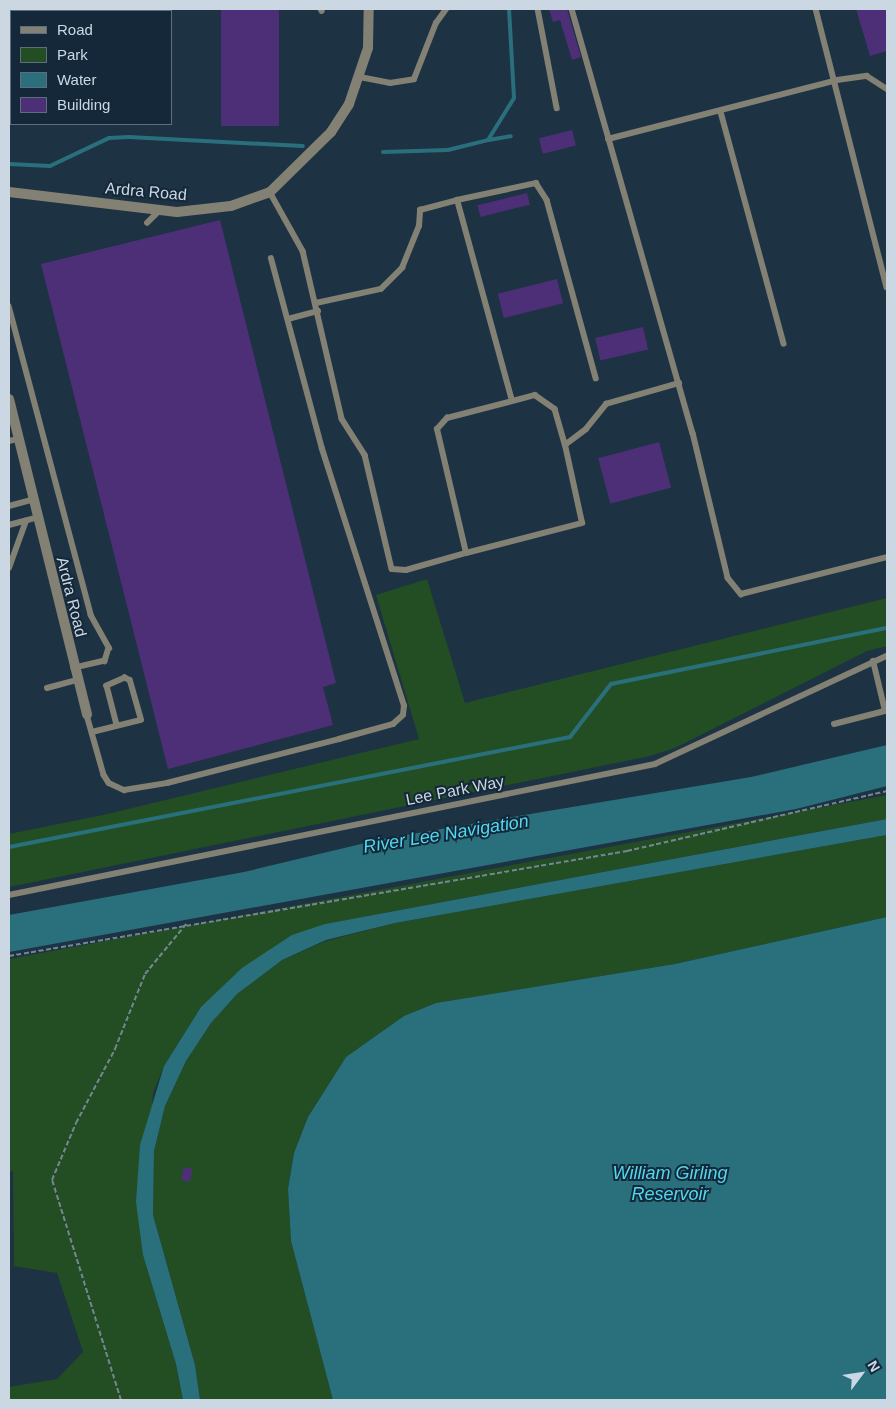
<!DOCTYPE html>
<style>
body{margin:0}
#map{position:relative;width:896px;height:1409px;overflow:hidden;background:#1d3243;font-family:Helvetica,sans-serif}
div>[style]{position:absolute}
.green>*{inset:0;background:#234e23}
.water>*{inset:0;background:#29707c}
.stream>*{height:4px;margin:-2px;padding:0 2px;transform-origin:2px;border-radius:2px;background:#29707c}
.building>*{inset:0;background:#4d2f77;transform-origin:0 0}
.path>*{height:2px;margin-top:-1px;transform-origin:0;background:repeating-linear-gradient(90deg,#758593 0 5px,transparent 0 7.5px)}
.lane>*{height:5.5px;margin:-2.75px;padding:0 2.75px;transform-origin:2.75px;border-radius:2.75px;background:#838074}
.street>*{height:10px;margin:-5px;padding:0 5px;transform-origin:5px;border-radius:5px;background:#838074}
span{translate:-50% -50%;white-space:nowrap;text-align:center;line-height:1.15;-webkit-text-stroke:4px #142839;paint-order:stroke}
.street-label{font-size:16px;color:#cbd8e3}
.water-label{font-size:18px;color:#50d8ef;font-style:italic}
.frame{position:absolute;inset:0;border:10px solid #cbd8e3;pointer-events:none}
.legend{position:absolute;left:10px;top:10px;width:162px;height:115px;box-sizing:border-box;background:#142839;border:1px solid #5d6e7d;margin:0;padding:6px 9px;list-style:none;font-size:15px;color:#cbd8e3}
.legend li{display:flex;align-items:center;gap:10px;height:25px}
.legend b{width:25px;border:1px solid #5d6e7d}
.north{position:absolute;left:836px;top:1349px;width:50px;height:50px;-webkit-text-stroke:4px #142839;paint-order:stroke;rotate:59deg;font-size:14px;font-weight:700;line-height:20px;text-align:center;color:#cbd8e3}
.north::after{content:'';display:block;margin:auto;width:18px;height:22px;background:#cbd8e3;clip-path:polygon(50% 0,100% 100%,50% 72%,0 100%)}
</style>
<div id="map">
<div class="green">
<i style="clip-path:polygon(427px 579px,465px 703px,887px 598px,887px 646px,867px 651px,675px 748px,650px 756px,9px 887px,9px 834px,103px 815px,419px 739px,376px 595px)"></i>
<i style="clip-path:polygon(887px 795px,887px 819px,325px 924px,201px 1007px,164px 1066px,153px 1093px,143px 1255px,176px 1364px,183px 1400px,9px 1400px,9px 1387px,57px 1379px,83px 1352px,57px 1273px,14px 1266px,13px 1171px,9px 1172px,9px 959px)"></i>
<i style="clip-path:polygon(887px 835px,887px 917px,675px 964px,436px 1003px,404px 1016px,346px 1057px,308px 1117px,294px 1153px,288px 1189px,291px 1241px,333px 1400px,200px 1400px,195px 1365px,153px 1215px,154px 1151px,165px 1106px,186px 1061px,211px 1023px,237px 994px,282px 960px,326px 941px,395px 923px)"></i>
</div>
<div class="water">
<i style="clip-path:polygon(887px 745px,887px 786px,796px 809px,9px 952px,9px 915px,244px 872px,382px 839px,751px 777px)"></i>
<i style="clip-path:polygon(887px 819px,887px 835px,881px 836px,395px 923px,326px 940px,282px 960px,237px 994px,211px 1023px,186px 1061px,165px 1106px,154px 1151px,153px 1215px,195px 1365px,200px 1400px,183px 1400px,176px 1364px,143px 1255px,136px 1202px,140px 1145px,164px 1066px,201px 1007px,242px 968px,292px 935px,325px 924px)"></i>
<i style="clip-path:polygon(887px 917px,887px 1400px,333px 1400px,291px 1241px,288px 1189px,294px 1153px,308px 1117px,346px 1057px,404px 1016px,436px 1003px,675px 964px)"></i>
</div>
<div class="stream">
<i style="left:489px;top:140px;width:22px;rotate:-10deg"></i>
<i style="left:383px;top:152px;width:65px;rotate:-1.8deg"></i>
<i style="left:448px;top:150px;width:41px;rotate:-14deg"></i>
<i style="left:488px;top:140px;width:49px;rotate:-58.2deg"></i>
<i style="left:514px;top:98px;width:89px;rotate:-93.2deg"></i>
<i style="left:9px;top:164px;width:41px;rotate:2.8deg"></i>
<i style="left:50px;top:166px;width:65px;rotate:-25.4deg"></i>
<i style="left:109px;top:138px;width:20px;rotate:-3deg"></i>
<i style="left:129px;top:137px;width:174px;rotate:3deg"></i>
<i style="left:9px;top:847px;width:572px;rotate:-11.09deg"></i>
<i style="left:570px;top:737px;width:67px;rotate:-52.3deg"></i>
<i style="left:611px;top:684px;width:282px;rotate:-11.5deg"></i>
</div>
<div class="building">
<i style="left:221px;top:9px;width:58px;height:117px"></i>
<i style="clip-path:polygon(549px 9px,567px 9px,581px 57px,572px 60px,560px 20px,553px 22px)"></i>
<i style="clip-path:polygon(856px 9px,887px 9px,887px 51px,870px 56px)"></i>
<i style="left:572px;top:130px;width:16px;height:34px;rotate:76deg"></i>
<i style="left:527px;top:193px;width:12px;height:51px;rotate:76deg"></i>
<i style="clip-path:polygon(220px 220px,336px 683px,323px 687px,333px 725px,168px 769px,41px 264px)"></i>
<i style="left:557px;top:279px;width:25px;height:61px;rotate:76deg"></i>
<i style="left:643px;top:327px;width:23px;height:49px;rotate:77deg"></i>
<i style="left:659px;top:442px;width:47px;height:63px;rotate:75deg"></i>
<i style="left:184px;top:1167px;width:9px;height:13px;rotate:13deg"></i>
</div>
<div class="path">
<i style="left:9px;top:956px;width:627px;rotate:-9.64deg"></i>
<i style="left:627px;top:851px;width:267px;rotate:-13deg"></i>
<i style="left:121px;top:1400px;width:231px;rotate:-107.4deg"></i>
<i style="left:52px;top:1180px;width:62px;rotate:-67.2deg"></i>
<i style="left:76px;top:1123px;width:84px;rotate:-62.2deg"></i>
<i style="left:115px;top:1049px;width:81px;rotate:-68.2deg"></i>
<i style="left:145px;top:974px;width:65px;rotate:-50.6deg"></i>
</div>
<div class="lane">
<i style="left:321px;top:9px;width:2px;rotate:63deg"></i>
<i style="left:538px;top:9px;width:101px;rotate:79.1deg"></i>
<i style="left:572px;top:9px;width:441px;rotate:74.1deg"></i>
<i style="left:693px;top:433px;width:149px;rotate:76.4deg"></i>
<i style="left:728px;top:578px;width:21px;rotate:51deg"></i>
<i style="left:741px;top:594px;width:151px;rotate:-14.2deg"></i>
<i style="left:816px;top:9px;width:287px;rotate:75.7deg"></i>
<i style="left:360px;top:77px;width:31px;rotate:11deg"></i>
<i style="left:390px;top:83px;width:24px;rotate:-9deg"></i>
<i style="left:414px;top:79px;width:60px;rotate:-68.6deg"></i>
<i style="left:436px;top:23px;width:17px;rotate:-54deg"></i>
<i style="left:721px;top:112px;width:240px;rotate:74.8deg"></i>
<i style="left:608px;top:139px;width:236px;rotate:-14.4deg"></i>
<i style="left:837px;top:80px;width:30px;rotate:-8deg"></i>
<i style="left:867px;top:76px;width:24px;rotate:33deg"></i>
<i style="left:270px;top:192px;width:68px;rotate:60.8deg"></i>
<i style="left:303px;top:251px;width:172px;rotate:76.9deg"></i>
<i style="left:342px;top:419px;width:43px;rotate:57.4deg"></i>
<i style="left:365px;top:455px;width:117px;rotate:76.7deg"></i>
<i style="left:392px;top:569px;width:14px;rotate:4deg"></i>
<i style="left:406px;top:570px;width:62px;rotate:-15.8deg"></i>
<i style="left:466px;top:553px;width:127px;rotate:-103.2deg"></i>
<i style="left:437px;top:429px;width:15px;rotate:-48deg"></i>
<i style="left:447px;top:418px;width:91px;rotate:-14.6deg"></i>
<i style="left:535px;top:395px;width:24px;rotate:35deg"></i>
<i style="left:555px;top:409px;width:37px;rotate:74deg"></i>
<i style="left:565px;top:445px;width:26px;rotate:-37deg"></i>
<i style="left:586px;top:429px;width:32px;rotate:-51deg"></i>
<i style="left:606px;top:404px;width:76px;rotate:-16deg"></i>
<i style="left:147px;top:223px;width:17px;rotate:-45deg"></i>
<i style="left:316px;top:303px;width:66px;rotate:-12.2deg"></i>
<i style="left:381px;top:289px;width:30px;rotate:-45deg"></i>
<i style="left:402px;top:268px;width:45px;rotate:-68deg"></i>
<i style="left:419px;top:226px;width:16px;rotate:-86deg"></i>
<i style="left:420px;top:210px;width:38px;rotate:-15deg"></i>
<i style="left:9px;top:306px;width:320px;rotate:75.1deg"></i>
<i style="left:91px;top:615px;width:38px;rotate:61deg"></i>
<i style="left:109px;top:648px;width:14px;rotate:107deg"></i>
<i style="left:105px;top:661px;width:32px;rotate:167deg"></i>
<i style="left:288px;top:319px;width:31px;rotate:-15deg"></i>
<i style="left:512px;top:401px;width:208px;rotate:-105.3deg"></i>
<i style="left:457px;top:200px;width:81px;rotate:-12.1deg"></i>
<i style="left:536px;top:183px;width:20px;rotate:57deg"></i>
<i style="left:547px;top:200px;width:185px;rotate:74.6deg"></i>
<i style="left:9px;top:441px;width:9px;rotate:-13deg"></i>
<i style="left:9px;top:506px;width:23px;rotate:-15deg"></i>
<i style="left:9px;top:525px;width:28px;rotate:-15deg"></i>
<i style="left:466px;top:553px;width:120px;rotate:-14.5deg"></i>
<i style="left:582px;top:523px;width:80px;rotate:-102.3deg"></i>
<i style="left:9px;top:568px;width:50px;rotate:-70.1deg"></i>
<i style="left:47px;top:688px;width:31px;rotate:-15deg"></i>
<i style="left:87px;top:715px;width:62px;rotate:74.2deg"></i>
<i style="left:104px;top:775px;width:9px;rotate:58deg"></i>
<i style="left:109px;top:783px;width:17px;rotate:25deg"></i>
<i style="left:124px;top:790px;width:44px;rotate:-9.2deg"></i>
<i style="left:167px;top:783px;width:178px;rotate:-14.3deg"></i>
<i style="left:339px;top:739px;width:56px;rotate:-15.5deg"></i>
<i style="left:393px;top:724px;width:13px;rotate:-42deg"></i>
<i style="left:403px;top:715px;width:9px;rotate:-84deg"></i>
<i style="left:404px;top:706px;width:270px;rotate:-107.7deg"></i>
<i style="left:322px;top:449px;width:197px;rotate:-105deg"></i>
<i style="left:834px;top:724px;width:53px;rotate:-14.3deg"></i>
<i style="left:885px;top:711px;width:51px;rotate:-103.5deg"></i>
<i style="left:92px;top:732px;width:50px;rotate:-13.8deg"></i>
<i style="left:141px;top:720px;width:41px;rotate:-105.8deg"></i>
<i style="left:130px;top:681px;width:6px;rotate:-149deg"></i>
<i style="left:125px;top:678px;width:20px;rotate:156deg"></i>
<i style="left:107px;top:686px;width:40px;rotate:75.6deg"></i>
<i style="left:9px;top:895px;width:659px;rotate:-11.46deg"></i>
<i style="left:655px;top:764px;width:256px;rotate:-25deg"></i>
</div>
<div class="street">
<i style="left:9px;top:192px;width:169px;rotate:6.8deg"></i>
<i style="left:177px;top:212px;width:54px;rotate:-6.3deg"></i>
<i style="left:231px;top:206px;width:41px;rotate:-19.7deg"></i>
<i style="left:270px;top:192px;width:86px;rotate:-44.5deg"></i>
<i style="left:331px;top:132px;width:33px;rotate:-57deg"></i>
<i style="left:349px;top:104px;width:59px;rotate:-71.3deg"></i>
<i style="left:368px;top:48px;width:39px;rotate:-89deg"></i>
<i style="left:9px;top:399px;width:325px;rotate:76.1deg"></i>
</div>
<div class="street-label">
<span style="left:146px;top:192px;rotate:5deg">Ardra Road</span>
<span style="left:71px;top:597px;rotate:76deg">Ardra Road</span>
<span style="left:455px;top:791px;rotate:-11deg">Lee Park Way</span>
</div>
<div class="water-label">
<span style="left:446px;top:834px;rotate:-9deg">River Lee Navigation</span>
<span style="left:670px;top:1184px">William Girling<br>Reservoir</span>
</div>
<div class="frame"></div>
<ul class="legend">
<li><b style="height:6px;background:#838074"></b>Road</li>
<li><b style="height:14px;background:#234e23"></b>Park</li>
<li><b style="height:14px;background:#29707c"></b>Water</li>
<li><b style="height:14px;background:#4d2f77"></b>Building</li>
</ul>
<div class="north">N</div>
</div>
